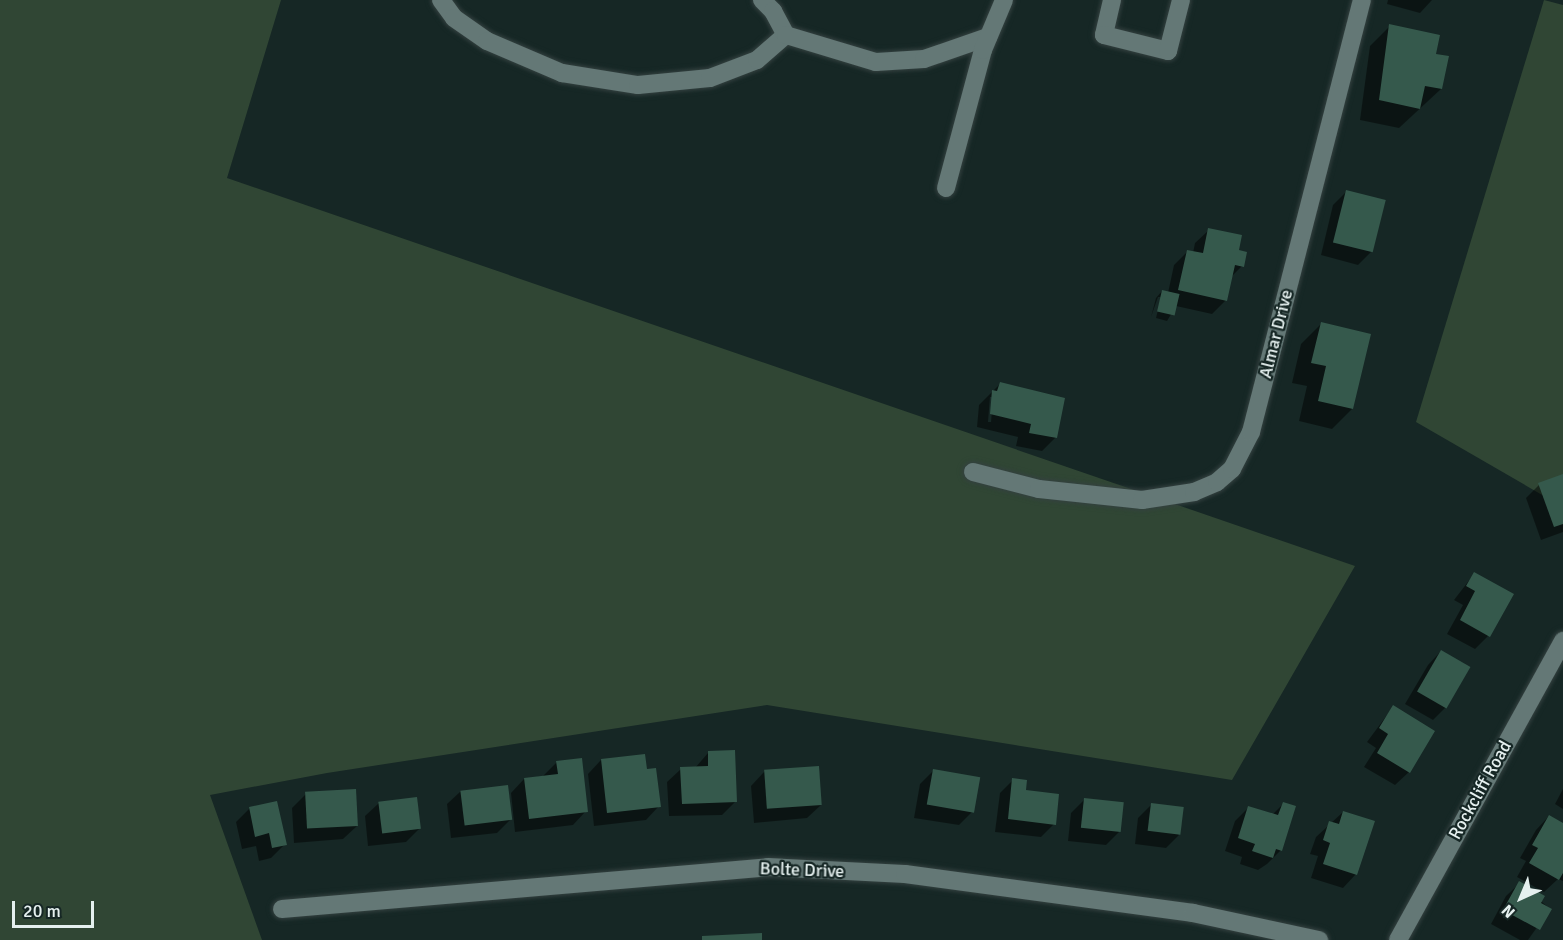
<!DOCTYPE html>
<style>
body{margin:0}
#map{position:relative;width:1563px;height:940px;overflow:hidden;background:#162725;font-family:Signika,sans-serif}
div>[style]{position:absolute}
.green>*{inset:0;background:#304634}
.shadow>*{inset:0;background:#0007}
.building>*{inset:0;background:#35594c;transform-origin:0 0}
.roads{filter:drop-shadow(0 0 2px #344140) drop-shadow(0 0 2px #344140)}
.minor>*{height:18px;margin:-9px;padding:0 9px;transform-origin:9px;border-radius:9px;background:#647876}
span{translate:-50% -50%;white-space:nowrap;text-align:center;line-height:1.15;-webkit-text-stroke:4.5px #162725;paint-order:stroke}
.street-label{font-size:18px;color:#e5f0ef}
.north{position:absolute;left:1491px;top:868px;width:60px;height:60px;-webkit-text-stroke:4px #162725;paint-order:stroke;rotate:224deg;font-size:16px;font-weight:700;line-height:24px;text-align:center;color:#e5f0ef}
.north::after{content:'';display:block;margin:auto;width:21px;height:27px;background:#e5f0ef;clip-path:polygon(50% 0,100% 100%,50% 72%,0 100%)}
.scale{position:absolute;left:12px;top:901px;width:82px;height:27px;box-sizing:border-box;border:3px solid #e5f0ef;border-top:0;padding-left:8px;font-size:18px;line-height:21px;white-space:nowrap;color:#e5f0ef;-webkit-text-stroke:4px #162725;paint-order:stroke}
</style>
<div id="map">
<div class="green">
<i style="clip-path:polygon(0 0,281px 0,227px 178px,1355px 566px,1232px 780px,767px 705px,327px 773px,210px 795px,262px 940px,0 940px)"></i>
<i style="clip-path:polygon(1544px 0,1563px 5px,1563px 507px,1416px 422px)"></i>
</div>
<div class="shadow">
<i style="clip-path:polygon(1388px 0,1432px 0,1420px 13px,1387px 4px)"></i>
<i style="clip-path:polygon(1390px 26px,1434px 55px,1441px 89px,1399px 128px,1360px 120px,1370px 46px)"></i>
<i style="clip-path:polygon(1347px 191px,1372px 251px,1358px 265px,1321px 255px,1333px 205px)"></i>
<i style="clip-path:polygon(1209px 230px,1242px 266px,1231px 277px,1226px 300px,1212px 314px,1176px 306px,1167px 321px,1156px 318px,1161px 297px,1158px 297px,1151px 317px,1156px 298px,1162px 291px,1168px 293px,1174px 265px,1188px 251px,1193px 253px,1195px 243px)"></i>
<i style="clip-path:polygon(1321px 324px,1352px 409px,1332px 429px,1299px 421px,1307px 386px,1292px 383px,1301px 344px)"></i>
<i style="clip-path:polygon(evenodd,1000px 384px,1056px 437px,1042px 451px,1016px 446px,1018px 437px,977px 427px,979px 405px,1000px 384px,990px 397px,993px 397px,991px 422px,988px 422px,990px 397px)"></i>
<i style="clip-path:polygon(1563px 476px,1563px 532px,1541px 540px,1526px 498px,1539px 485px)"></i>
<i style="clip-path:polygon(1474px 574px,1488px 636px,1475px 649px,1447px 634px,1463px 605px,1454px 600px)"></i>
<i style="clip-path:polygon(1441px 651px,1446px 707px,1433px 720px,1405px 704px,1428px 665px)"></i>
<i style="clip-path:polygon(1393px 707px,1409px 772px,1395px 785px,1364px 767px,1376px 748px,1367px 742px)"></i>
<i style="clip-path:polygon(708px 753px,735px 802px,722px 815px,669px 816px,667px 782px,681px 769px,695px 768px)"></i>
<i style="clip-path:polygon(601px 760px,645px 771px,659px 806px,646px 820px,594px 826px,588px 774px)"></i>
<i style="clip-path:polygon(557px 762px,586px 811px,573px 825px,515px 832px,511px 793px,524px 779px,543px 776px)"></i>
<i style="clip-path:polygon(933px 771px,972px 812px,959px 825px,914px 818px,920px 784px)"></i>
<i style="clip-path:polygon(764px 772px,821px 805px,807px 818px,754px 823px,751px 786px)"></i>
<i style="clip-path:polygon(1013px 780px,1054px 824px,1041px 837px,995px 832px,1000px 793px)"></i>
<i style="clip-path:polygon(1563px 789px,1563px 809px,1555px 804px)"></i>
<i style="clip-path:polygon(461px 791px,510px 820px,497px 833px,451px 838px,447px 804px)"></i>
<i style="clip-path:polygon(306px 794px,357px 826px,343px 839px,294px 843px,292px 808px)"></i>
<i style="clip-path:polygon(1084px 800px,1119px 832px,1106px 845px,1068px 841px,1071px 813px)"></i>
<i style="clip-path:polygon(379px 803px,419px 829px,406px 842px,368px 846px,365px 816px)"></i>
<i style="clip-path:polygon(1283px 804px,1281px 850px,1267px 864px,1258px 870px,1240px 864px,1242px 857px,1225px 851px,1235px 821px,1249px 807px,1272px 815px)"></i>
<i style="clip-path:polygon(1151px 805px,1179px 835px,1166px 848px,1135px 844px,1138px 818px)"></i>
<i style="clip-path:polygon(250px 808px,285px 844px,271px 858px,259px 861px,256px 846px,242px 849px,236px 822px)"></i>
<i style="clip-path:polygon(1343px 812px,1356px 874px,1343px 888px,1311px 878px,1318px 856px,1310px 854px,1316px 837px)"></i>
<i style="clip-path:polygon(1549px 816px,1563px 824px,1563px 881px,1558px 879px,1544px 892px,1517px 877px,1526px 861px,1520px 858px,1536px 830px)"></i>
<i style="clip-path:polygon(1520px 883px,1550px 909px,1528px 940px,1520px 940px,1491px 924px,1506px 896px)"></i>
</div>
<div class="building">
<i style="clip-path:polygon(1389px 24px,1440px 35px,1436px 54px,1449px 56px,1442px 89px,1425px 86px,1420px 109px,1379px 100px)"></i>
<i style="left:1346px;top:190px;width:41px;height:54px;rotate:14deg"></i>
<i style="clip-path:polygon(1208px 228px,1242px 235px,1239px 250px,1247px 252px,1244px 267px,1235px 265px,1227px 301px,1178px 290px,1187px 250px,1203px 253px)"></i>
<i style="left:1162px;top:290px;width:18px;height:22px;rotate:13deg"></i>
<i style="clip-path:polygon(1321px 322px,1371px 334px,1353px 409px,1318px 401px,1326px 366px,1311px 363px)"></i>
<i style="clip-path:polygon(1000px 382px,1065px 398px,1057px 438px,1029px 433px,1031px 424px,990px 414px,992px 390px,997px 391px)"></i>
<i style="clip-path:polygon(1563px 474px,1563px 524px,1554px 527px,1538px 483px)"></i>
<i style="clip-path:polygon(1474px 572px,1514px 594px,1490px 637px,1460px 620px,1475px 591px,1466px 586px)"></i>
<i style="left:1441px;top:650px;width:34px;height:48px;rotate:30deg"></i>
<i style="clip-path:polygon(1393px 705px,1435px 731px,1410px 773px,1377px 753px,1388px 734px,1379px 728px)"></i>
<i style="clip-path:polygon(735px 750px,737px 802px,682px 804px,680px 767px,708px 766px,708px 751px)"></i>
<i style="clip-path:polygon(645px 754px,647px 769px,656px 768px,661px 807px,607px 813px,601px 759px)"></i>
<i style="clip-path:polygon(582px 758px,588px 812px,529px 819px,524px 778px,558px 774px,556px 761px)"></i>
<i style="left:819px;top:766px;width:39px;height:55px;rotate:86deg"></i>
<i style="left:933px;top:769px;width:48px;height:36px;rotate:10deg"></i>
<i style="clip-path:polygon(1012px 778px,1027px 780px,1026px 790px,1059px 794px,1056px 825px,1008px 819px)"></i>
<i style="left:508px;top:785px;width:35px;height:48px;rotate:83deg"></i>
<i style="left:356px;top:789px;width:37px;height:51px;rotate:87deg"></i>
<i style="left:417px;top:797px;width:32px;height:39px;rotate:83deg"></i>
<i style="left:1084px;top:798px;width:40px;height:30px;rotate:6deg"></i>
<i style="clip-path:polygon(277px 801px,287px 845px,272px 848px,269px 833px,255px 837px,249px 807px)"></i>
<i style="clip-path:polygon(1283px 802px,1296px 806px,1282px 851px,1276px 849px,1273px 858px,1252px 851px,1255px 844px,1238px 838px,1248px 806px,1278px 815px)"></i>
<i style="left:1151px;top:803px;width:33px;height:28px;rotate:7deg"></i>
<i style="clip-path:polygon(1343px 811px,1375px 821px,1357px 875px,1323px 864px,1330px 843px,1323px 840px,1329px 821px,1339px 824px)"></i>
<i style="clip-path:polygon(1549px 815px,1563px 823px,1563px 873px,1559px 880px,1529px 863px,1538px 848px,1532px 845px)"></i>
<i style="clip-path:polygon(1519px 881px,1545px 896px,1541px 903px,1552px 909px,1540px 930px,1503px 910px)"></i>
<i style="clip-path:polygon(762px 933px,762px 940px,702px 940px,702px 936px)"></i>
</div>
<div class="roads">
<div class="minor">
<i style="left:441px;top:0;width:22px;rotate:54deg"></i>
<i style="left:454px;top:18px;width:40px;rotate:34.9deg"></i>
<i style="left:487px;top:41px;width:82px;rotate:23.1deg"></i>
<i style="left:562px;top:73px;width:77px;rotate:9deg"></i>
<i style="left:638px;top:85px;width:72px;rotate:-5.6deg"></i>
<i style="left:710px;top:78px;width:50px;rotate:-21deg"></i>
<i style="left:757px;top:60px;width:38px;rotate:-41deg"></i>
<i style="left:762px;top:0;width:16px;rotate:45deg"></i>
<i style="left:773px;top:11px;width:27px;rotate:62deg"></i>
<i style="left:786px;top:35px;width:94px;rotate:16.7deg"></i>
<i style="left:876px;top:62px;width:48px;rotate:-3.6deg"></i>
<i style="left:924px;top:59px;width:68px;rotate:-19deg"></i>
<i style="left:1112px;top:0;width:36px;rotate:103deg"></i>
<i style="left:1104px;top:35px;width:66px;rotate:14deg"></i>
<i style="left:1168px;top:51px;width:53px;rotate:-75.7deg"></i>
<i style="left:946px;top:188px;width:143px;rotate:-75deg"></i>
<i style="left:983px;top:50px;width:54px;rotate:-67.2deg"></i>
<i style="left:973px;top:472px;width:68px;rotate:14.4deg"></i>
<i style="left:1039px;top:489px;width:104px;rotate:6.1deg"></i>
<i style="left:1142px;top:500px;width:53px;rotate:-8.7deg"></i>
<i style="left:1194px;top:492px;width:25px;rotate:-23deg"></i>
<i style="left:1217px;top:482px;width:20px;rotate:-41deg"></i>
<i style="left:1232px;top:469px;width:42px;rotate:-62.8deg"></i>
<i style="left:1251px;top:432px;width:446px;rotate:-75.6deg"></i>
<i style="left:282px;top:909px;width:488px;rotate:-4.9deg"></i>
<i style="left:768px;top:867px;width:137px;rotate:2.9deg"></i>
<i style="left:905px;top:874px;width:291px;rotate:7.7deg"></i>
<i style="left:1193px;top:913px;width:129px;rotate:12.1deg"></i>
<i style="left:1398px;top:940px;width:342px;rotate:-61.1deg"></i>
</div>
</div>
<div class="street-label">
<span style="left:1276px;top:334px;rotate:-76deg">Almar Drive</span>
<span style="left:1480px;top:790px;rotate:-61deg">Rockcliff Road</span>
<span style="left:802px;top:870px;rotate:2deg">Bolte Drive</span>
</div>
<div class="north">N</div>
<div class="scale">20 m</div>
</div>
